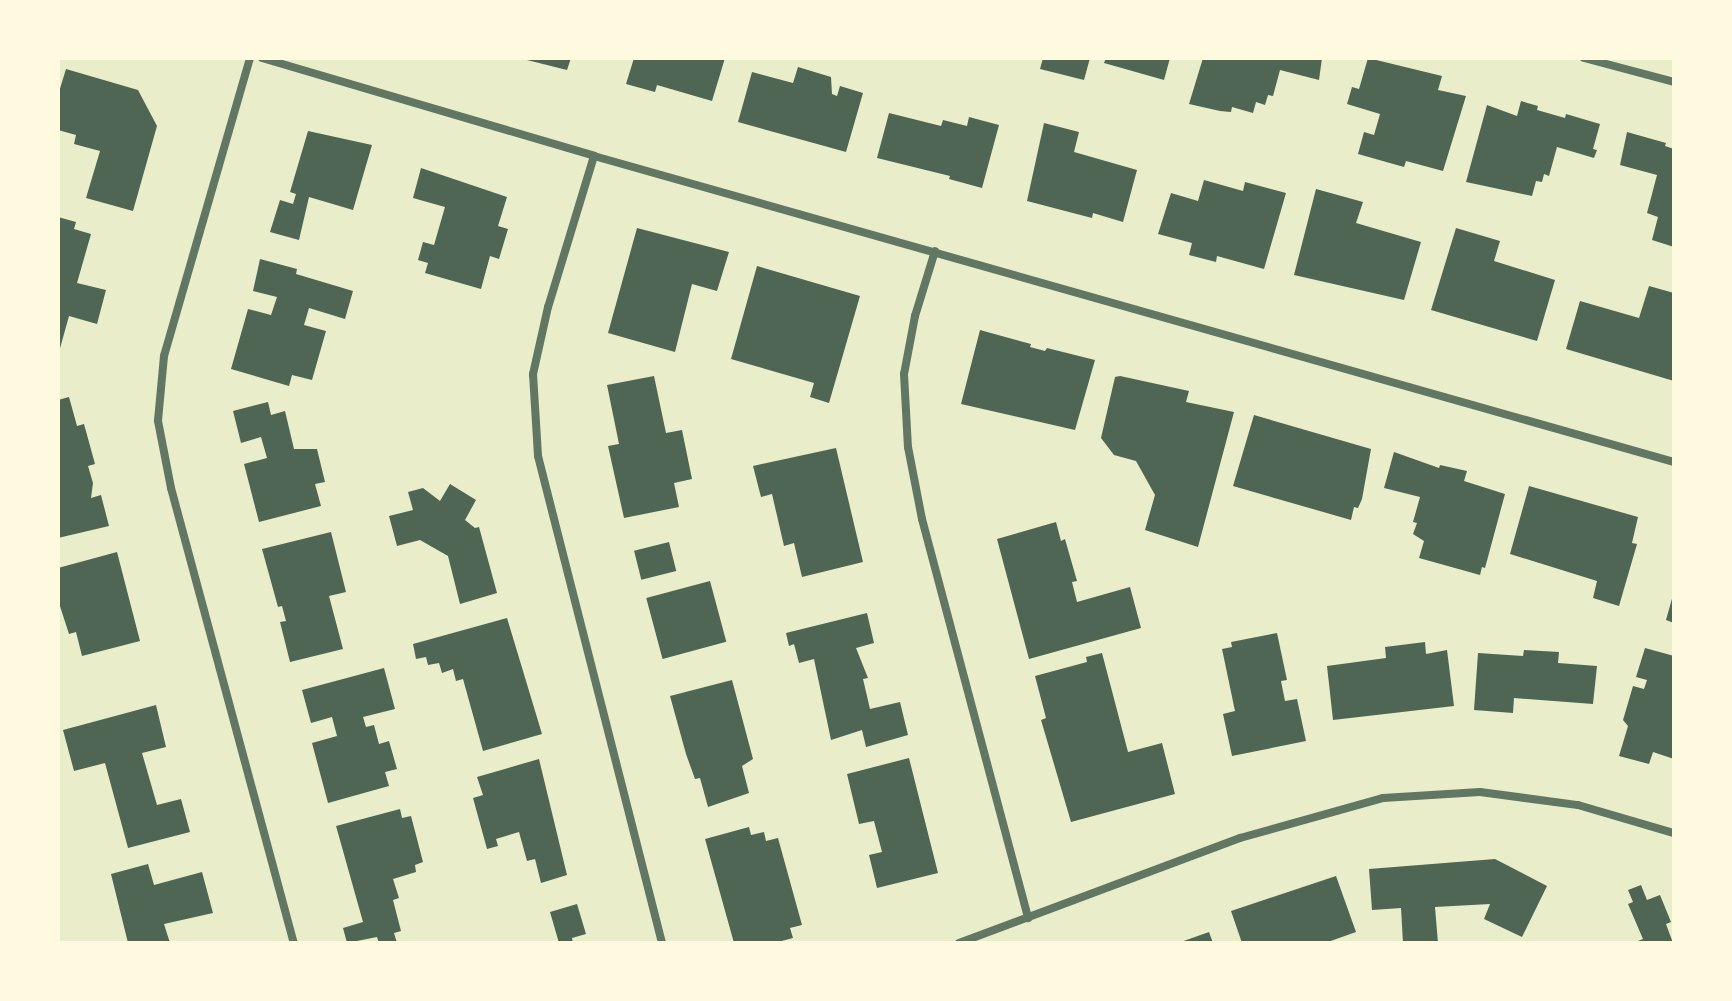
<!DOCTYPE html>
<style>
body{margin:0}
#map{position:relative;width:1732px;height:1001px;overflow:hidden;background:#e9edc9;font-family:Raleway,sans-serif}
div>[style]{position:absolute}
.building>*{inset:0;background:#4f6655;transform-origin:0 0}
.minor>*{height:8px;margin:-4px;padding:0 4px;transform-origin:4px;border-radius:4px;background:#617663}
span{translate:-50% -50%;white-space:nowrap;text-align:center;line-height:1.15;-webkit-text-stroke:7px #fefae0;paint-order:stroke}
.frame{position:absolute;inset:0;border:60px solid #fefae0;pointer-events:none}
</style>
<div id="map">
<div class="building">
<i style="clip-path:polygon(532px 58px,571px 58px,567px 70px,523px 59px)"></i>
<i style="clip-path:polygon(634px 58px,725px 58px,712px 101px,657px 85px,655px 92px,626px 84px)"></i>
<i style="clip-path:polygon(1043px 58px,1090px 58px,1084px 80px,1040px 69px)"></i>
<i style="clip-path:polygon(1106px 58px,1170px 58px,1164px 80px,1104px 63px)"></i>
<i style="clip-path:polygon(1203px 58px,1322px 58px,1319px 80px,1280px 70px,1273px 96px,1268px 95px,1265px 105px,1256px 102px,1253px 113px,1232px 107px,1231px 112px,1220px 111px,1189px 104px)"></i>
<i style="clip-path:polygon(1368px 58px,1442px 76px,1438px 90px,1466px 96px,1443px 171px,1406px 161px,1404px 167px,1358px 154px,1364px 132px,1374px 135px,1380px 114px,1347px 104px,1352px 87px,1359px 89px)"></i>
<i style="clip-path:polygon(798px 67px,831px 77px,832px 94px,837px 96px,840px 86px,863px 93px,846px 152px,738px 122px,752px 72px,793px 83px)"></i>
<i style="clip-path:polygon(66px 69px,138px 90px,157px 126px,133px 211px,86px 198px,100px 151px,74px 144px,76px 135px,58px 130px,58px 95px)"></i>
<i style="clip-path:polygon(1521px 101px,1538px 106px,1537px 110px,1565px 118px,1566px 114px,1600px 124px,1593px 149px,1597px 150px,1594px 158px,1557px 147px,1549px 176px,1544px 174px,1542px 182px,1536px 181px,1532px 196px,1466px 182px,1487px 105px,1517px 116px)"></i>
<i style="clip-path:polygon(889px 113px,941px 126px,943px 120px,967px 126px,969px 117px,999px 125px,982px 188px,949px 179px,950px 176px,877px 158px)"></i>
<i style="clip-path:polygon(1044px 123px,1079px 132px,1074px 152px,1137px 170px,1123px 222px,1093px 213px,1092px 218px,1027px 201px)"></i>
<i style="clip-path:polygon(308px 131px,372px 145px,353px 210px,309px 197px,299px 240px,270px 232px,280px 200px,293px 204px,296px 194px,290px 192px)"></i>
<i style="clip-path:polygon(1627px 132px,1666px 143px,1665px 146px,1674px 149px,1674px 247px,1652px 240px,1658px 217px,1647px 213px,1657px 175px,1620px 165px)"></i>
<i style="clip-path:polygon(421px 168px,507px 197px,498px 226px,508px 229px,499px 259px,490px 256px,481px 289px,425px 273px,428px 263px,418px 260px,423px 242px,434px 245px,445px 207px,413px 198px)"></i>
<i style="clip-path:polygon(1204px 180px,1243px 191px,1245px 182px,1286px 193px,1264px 269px,1217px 256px,1216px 262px,1189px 255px,1192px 243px,1158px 234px,1171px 193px,1198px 201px)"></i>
<i style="clip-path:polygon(1316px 189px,1363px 202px,1356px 223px,1421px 242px,1404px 300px,1294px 275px)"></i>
<i style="clip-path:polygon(58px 217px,76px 222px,74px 229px,91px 234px,77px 283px,106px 290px,97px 324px,69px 316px,59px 352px)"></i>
<i style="clip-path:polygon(637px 228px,729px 252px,717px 291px,692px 284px,675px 352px,608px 333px)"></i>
<i style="clip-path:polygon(1456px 228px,1500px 241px,1494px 261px,1555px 280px,1537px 341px,1431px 310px)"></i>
<i style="clip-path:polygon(260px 259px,297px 269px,296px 274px,353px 291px,345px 319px,309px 308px,304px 325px,326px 331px,312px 380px,292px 375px,289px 386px,231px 369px,248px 309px,271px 315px,277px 297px,253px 291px)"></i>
<i style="clip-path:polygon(757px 266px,860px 296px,829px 403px,810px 397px,814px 383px,731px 359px)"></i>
<i style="clip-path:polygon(1649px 286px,1674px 293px,1674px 381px,1566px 349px,1580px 301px,1639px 318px)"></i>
<i style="clip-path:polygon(980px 330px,1031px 344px,1030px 347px,1045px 351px,1047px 348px,1095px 360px,1075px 430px,961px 404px)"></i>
<i style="clip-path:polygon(654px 376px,666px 433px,682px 430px,692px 479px,674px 483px,679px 507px,624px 518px,608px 446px,619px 444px,607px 385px)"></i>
<i style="clip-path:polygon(1120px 376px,1189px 391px,1186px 402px,1234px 412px,1198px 547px,1145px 530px,1155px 495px,1136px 461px,1114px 455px,1101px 438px,1115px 377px)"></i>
<i style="clip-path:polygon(69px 397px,77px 426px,84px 424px,95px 464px,88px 466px,93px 483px,91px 498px,101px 495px,109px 526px,58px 538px,58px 400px)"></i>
<i style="clip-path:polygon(268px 402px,271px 415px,285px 411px,294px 449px,317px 449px,325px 482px,315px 484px,321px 506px,259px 522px,244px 464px,267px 458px,261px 437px,241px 443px,233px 411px)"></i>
<i style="clip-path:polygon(1254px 415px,1371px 449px,1362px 499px,1358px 508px,1354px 507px,1351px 520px,1233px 486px)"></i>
<i style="clip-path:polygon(836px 448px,863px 562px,802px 577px,794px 543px,784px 546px,772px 494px,761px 497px,753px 466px)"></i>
<i style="clip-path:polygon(1394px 452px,1439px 468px,1440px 465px,1467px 471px,1464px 481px,1505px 494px,1485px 568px,1482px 567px,1480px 575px,1419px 558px,1424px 541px,1413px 534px,1417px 523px,1413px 522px,1420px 497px,1384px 488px)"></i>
<i style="clip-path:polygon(450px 484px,476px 500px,465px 520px,475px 528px,479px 527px,497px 593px,460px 604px,448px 556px,420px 540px,397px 546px,389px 516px,413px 510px,408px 492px,423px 488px,440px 501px)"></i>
<i style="clip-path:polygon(1529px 486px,1638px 517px,1632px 543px,1637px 544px,1619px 606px,1593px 598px,1597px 581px,1510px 554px)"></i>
<i style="clip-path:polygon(1056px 522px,1061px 541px,1065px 539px,1077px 581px,1072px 582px,1077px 602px,1130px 587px,1141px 628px,1029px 659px,997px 539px)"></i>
<i style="clip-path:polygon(331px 532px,346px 592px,329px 596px,343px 649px,290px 662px,280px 622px,286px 621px,282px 606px,278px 607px,262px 549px)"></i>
<i style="left:669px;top:542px;width:30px;height:36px;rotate:76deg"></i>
<i style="clip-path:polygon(117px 552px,140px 641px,82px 656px,76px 632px,69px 634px,58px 600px,58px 568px)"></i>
<i style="left:710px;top:581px;width:63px;height:66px;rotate:75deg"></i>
<i style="clip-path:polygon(1673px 595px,1674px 595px,1674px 623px,1666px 620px)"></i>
<i style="clip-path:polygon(867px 613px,874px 643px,856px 648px,868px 678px,863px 679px,870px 709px,900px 702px,908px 735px,866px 747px,862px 730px,831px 740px,814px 659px,799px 663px,794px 644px,789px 646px,786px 633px)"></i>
<i style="clip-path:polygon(507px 618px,542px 734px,483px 751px,463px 679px,456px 681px,453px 669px,442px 673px,439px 663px,428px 665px,426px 657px,416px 659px,413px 644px)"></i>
<i style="clip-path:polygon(1277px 633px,1287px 680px,1281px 681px,1285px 701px,1297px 699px,1306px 741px,1232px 756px,1223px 714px,1235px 711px,1222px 649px,1232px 647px,1231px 642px)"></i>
<i style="clip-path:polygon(1425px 642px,1426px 654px,1447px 650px,1454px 706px,1333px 720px,1327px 666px,1386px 658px,1385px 647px)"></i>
<i style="clip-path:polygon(1645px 648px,1674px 656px,1674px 759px,1653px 752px,1649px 764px,1619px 756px,1628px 726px,1623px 720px,1633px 686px,1644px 689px,1647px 680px,1636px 677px)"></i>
<i style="clip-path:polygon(1524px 650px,1559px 652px,1558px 663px,1597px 666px,1593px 704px,1514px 698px,1513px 713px,1474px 710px,1478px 653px,1523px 656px)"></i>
<i style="clip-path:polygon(1102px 653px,1128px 752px,1162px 743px,1175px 794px,1071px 822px,1041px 720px,1046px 718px,1035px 676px,1087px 662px,1086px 657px)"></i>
<i style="clip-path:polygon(384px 668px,395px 709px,363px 717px,366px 727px,374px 725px,379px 744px,389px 741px,397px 769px,385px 772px,389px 786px,328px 803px,312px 743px,337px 736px,332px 717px,311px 723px,302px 690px)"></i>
<i style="clip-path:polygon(732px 680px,753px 759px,742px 766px,749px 793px,708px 807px,700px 778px,695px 779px,686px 754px,670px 696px)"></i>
<i style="clip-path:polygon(156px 705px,166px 747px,142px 753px,157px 805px,181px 799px,190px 832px,128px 848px,105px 763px,74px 771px,63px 730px)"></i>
<i style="clip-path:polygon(909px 758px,938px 873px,877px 888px,869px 855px,882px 852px,874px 821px,859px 824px,847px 774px)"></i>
<i style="clip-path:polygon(539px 759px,567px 875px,541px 883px,535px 859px,527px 861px,519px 832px,496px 839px,498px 846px,487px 849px,473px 798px,483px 795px,477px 777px)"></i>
<i style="clip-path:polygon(400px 809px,402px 818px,411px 816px,423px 862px,415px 865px,416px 872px,393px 879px,399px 898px,393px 900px,401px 931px,394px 933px,397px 943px,379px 943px,377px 937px,347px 943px,343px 928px,363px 922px,336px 826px)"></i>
<i style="clip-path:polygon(749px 827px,751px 835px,764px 832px,766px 841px,778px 838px,802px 925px,790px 928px,793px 938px,774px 943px,734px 943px,705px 839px)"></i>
<i style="clip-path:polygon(1495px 859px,1547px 886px,1522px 937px,1484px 919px,1490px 904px,1435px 907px,1438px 943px,1403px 943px,1401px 908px,1372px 910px,1369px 869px)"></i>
<i style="clip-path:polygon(148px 864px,154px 885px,202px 872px,213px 913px,164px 924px,170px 943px,128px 943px,111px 874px)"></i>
<i style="clip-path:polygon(1336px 876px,1356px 932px,1325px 943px,1242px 943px,1231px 911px)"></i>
<i style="clip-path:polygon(1641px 885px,1647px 900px,1660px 895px,1671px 922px,1666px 924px,1673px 943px,1633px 943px,1643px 939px,1628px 904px,1633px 902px,1628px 890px)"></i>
<i style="clip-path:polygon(577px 904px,586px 934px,572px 938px,573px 943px,559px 943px,550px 912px)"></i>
<i style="clip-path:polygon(1209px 932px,1213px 943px,1178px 943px)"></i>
</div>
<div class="minor">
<i style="left:250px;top:58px;width:310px;rotate:106.1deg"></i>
<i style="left:164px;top:356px;width:65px;rotate:95.3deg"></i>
<i style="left:158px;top:421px;width:68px;rotate:79deg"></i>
<i style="left:171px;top:488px;width:471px;rotate:74.9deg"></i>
<i style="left:262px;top:58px;width:346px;rotate:16.4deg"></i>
<i style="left:594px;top:156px;width:1123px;rotate:15.82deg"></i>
<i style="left:1584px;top:58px;width:93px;rotate:14.9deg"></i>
<i style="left:594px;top:156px;width:158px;rotate:106.9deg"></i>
<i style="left:548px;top:307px;width:69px;rotate:102.6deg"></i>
<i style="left:533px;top:374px;width:82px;rotate:86.5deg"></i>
<i style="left:538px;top:456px;width:503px;rotate:75.71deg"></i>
<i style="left:935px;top:251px;width:68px;rotate:107.1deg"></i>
<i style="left:915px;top:316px;width:59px;rotate:100.7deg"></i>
<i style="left:904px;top:374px;width:73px;rotate:86.9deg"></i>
<i style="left:908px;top:447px;width:73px;rotate:79deg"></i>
<i style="left:922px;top:519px;width:413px;rotate:75.1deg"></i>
<i style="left:959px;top:943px;width:300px;rotate:-20.5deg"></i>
<i style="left:1240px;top:838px;width:148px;rotate:-15.6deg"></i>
<i style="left:1383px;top:798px;width:97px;rotate:-3.5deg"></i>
<i style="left:1480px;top:792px;width:99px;rotate:7.6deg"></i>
<i style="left:1578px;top:805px;width:100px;rotate:16.3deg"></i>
</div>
<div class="frame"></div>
</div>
